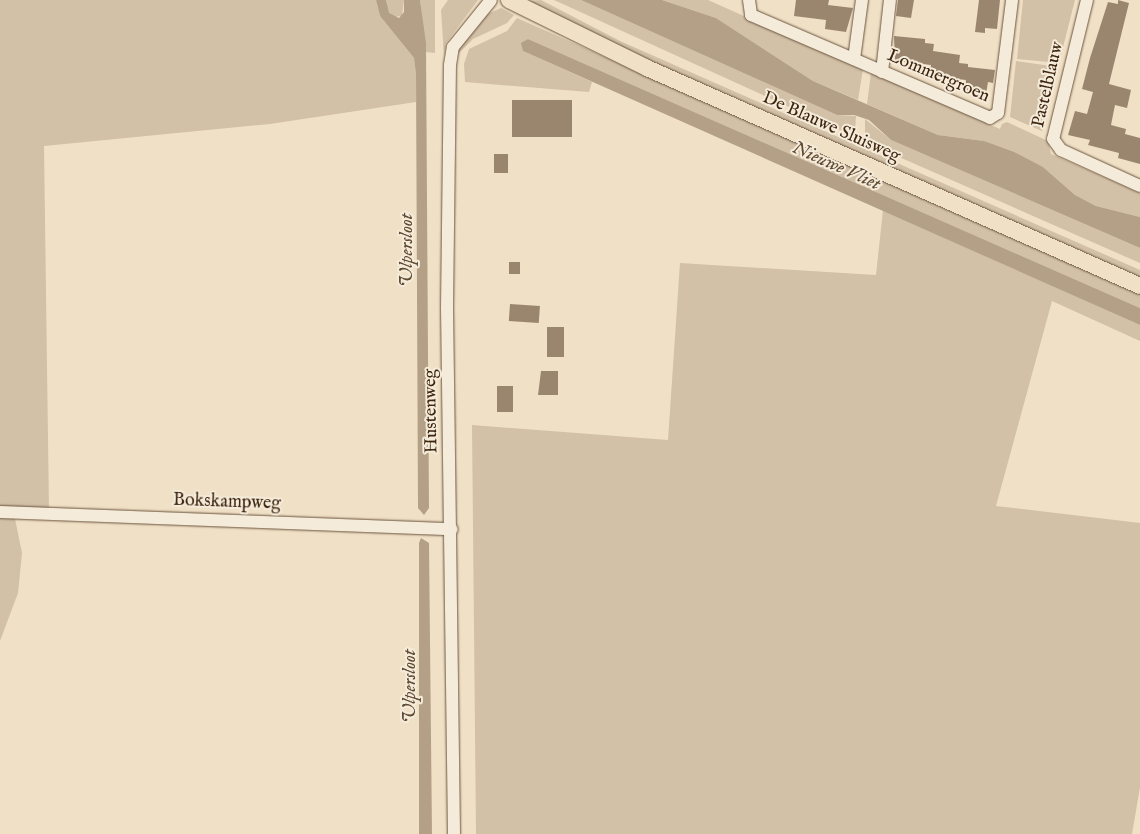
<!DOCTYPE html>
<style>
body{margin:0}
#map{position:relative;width:1140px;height:834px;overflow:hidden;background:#f0e0c6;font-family:"IM FELL English",serif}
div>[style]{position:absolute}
.green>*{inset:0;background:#d2c0a7}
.water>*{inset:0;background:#b3a087}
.building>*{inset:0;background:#9a866e;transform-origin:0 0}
.roads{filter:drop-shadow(0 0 1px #6a543c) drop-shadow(0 0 1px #6a543c)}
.minor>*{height:12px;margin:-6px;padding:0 6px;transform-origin:6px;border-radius:6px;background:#f5ebda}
.major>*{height:16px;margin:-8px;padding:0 8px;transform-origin:8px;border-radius:8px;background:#f0e0c6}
span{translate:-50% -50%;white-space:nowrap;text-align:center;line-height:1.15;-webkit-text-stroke:4px #f5ebda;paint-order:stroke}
.street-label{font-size:18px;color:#3d250e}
.water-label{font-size:19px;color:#604a32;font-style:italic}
</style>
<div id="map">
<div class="green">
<i style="clip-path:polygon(0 0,376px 0,380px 16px,414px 58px,416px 75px,416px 102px,270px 124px,44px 146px,49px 511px,0 509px)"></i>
<i style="clip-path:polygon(386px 0,404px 0,402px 16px,393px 17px,388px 13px)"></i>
<i style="clip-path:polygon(420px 0,435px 0,435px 53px,426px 52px)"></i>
<i style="clip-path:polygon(448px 0,478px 0,446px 43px,444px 56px,441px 10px)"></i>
<i style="clip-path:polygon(541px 0,620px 41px,1140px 270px,1140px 279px,637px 56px,527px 1px)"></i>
<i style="clip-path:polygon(554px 0,581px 0,837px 115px,856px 116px,855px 132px,852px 135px,833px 127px)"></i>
<i style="clip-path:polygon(662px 0,708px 0,863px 69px,858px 100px,813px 81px,716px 18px)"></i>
<i style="clip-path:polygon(1023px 0,1075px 0,1059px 63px,1017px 59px)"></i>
<i style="clip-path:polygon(501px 8px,514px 15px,507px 23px,473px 39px,457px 55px,462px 42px,483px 16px)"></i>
<i style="clip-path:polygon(517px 18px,1140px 294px,1140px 308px,528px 39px,523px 51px,592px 82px,589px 92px,465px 82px,464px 64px,469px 49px,507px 31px)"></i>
<i style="clip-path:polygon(1016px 61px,1058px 67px,1042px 131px,1010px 117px)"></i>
<i style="clip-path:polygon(871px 73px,1000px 129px,1002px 124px,1007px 122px,1048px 141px,1051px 154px,1140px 193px,1140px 217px,1096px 206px,1075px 195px,1043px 167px,984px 141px,938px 135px,867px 104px)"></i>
<i style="clip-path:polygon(865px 119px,891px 140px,1140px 248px,1140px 263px,865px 142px)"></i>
<i style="clip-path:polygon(883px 210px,1140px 325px,1140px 341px,1052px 301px,996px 506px,1140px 523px,1140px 787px,1132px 834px,476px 834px,472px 425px,668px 440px,680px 263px,876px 275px)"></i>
<i style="clip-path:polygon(0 518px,15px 519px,22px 553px,18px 593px,0 641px)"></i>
</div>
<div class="water">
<i style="clip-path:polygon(376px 0,386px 0,389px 13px,399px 18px,404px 12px,404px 0,420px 0,426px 43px,429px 508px,424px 515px,418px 508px,416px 75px,414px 58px,380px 16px)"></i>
<i style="clip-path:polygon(581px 0,662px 0,716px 18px,813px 81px,938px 135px,984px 141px,1014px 152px,1043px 167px,1075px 195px,1096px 206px,1140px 217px,1140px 248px,891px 140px,869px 120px,854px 115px,837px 115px)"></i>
<i style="clip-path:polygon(528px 39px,1140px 308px,1140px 325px,523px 51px,521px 43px)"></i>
<i style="clip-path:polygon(421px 538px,429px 543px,432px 834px,419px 834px,419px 543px)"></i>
</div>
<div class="building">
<i style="clip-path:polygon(796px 0,829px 0,828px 5px,853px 8px,846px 32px,825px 29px,826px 20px,794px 16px)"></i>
<i style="clip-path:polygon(898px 0,914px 0,911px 18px,896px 16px)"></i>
<i style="clip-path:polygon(979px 0,1000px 0,997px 29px,985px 28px,985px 33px,975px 32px)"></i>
<i style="clip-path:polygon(1118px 0,1129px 3px,1109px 84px,1131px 90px,1127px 108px,1115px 105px,1111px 125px,1126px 129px,1125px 134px,1140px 138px,1140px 164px,1118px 158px,1119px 153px,1088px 145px,1090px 140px,1068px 135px,1075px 111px,1087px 114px,1093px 92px,1082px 89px,1090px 58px,1108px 2px,1118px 4px)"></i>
<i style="clip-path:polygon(894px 36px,925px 39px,925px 43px,934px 44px,933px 51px,960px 55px,959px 63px,968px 64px,968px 67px,995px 70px,993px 83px,988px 82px,986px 94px,964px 91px,966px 80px,929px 76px,931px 65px,895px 61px)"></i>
<i style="left:512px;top:100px;width:60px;height:37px"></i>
<i style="left:494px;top:154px;width:14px;height:19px"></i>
<i style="left:509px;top:262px;width:11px;height:12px"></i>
<i style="left:510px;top:304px;width:30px;height:17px;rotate:4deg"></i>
<i style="left:547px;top:327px;width:17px;height:30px"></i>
<i style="clip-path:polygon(541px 371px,558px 371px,558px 395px,538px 395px)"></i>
<i style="left:497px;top:386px;width:16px;height:26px"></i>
</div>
<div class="roads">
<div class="minor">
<i style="left:749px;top:0;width:15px;rotate:82deg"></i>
<i style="left:751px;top:15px;width:260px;rotate:23.3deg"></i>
<i style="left:990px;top:118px;width:9px;rotate:-32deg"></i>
<i style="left:998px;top:113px;width:114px;rotate:-82.9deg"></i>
<i style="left:1087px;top:0;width:143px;rotate:103.7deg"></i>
<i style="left:1053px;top:139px;width:14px;rotate:54deg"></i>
<i style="left:1061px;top:150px;width:87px;rotate:24.5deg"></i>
<i style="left:854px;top:59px;width:60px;rotate:-82.3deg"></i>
<i style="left:882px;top:72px;width:72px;rotate:-83.7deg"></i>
<i style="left:0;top:512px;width:452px;rotate:2.2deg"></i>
<i style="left:454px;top:834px;width:526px;rotate:-90.76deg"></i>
<i style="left:447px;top:308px;width:243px;rotate:-89.3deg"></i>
<i style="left:450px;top:65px;width:18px;rotate:-81deg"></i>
<i style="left:453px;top:47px;width:60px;rotate:-51deg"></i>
</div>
<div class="major">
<i style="left:509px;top:0;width:154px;rotate:26.2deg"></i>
<i style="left:647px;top:68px;width:539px;rotate:23.85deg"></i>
</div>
</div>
<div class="street-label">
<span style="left:938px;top:77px;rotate:23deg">Lommergroen</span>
<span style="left:1049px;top:85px;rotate:-77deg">Pastelblauw</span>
<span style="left:831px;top:128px;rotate:24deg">De Blauwe Sluisweg</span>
<span style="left:432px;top:411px;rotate:-91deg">Hustenweg</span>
<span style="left:227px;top:503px;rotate:2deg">Bokskampweg</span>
</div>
<div class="water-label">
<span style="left:836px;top:167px;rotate:24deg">Nieuwe Vliet</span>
<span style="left:408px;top:250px;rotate:-90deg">Ulpersloot</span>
<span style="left:411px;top:686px;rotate:-90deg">Ulpersloot</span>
</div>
</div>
